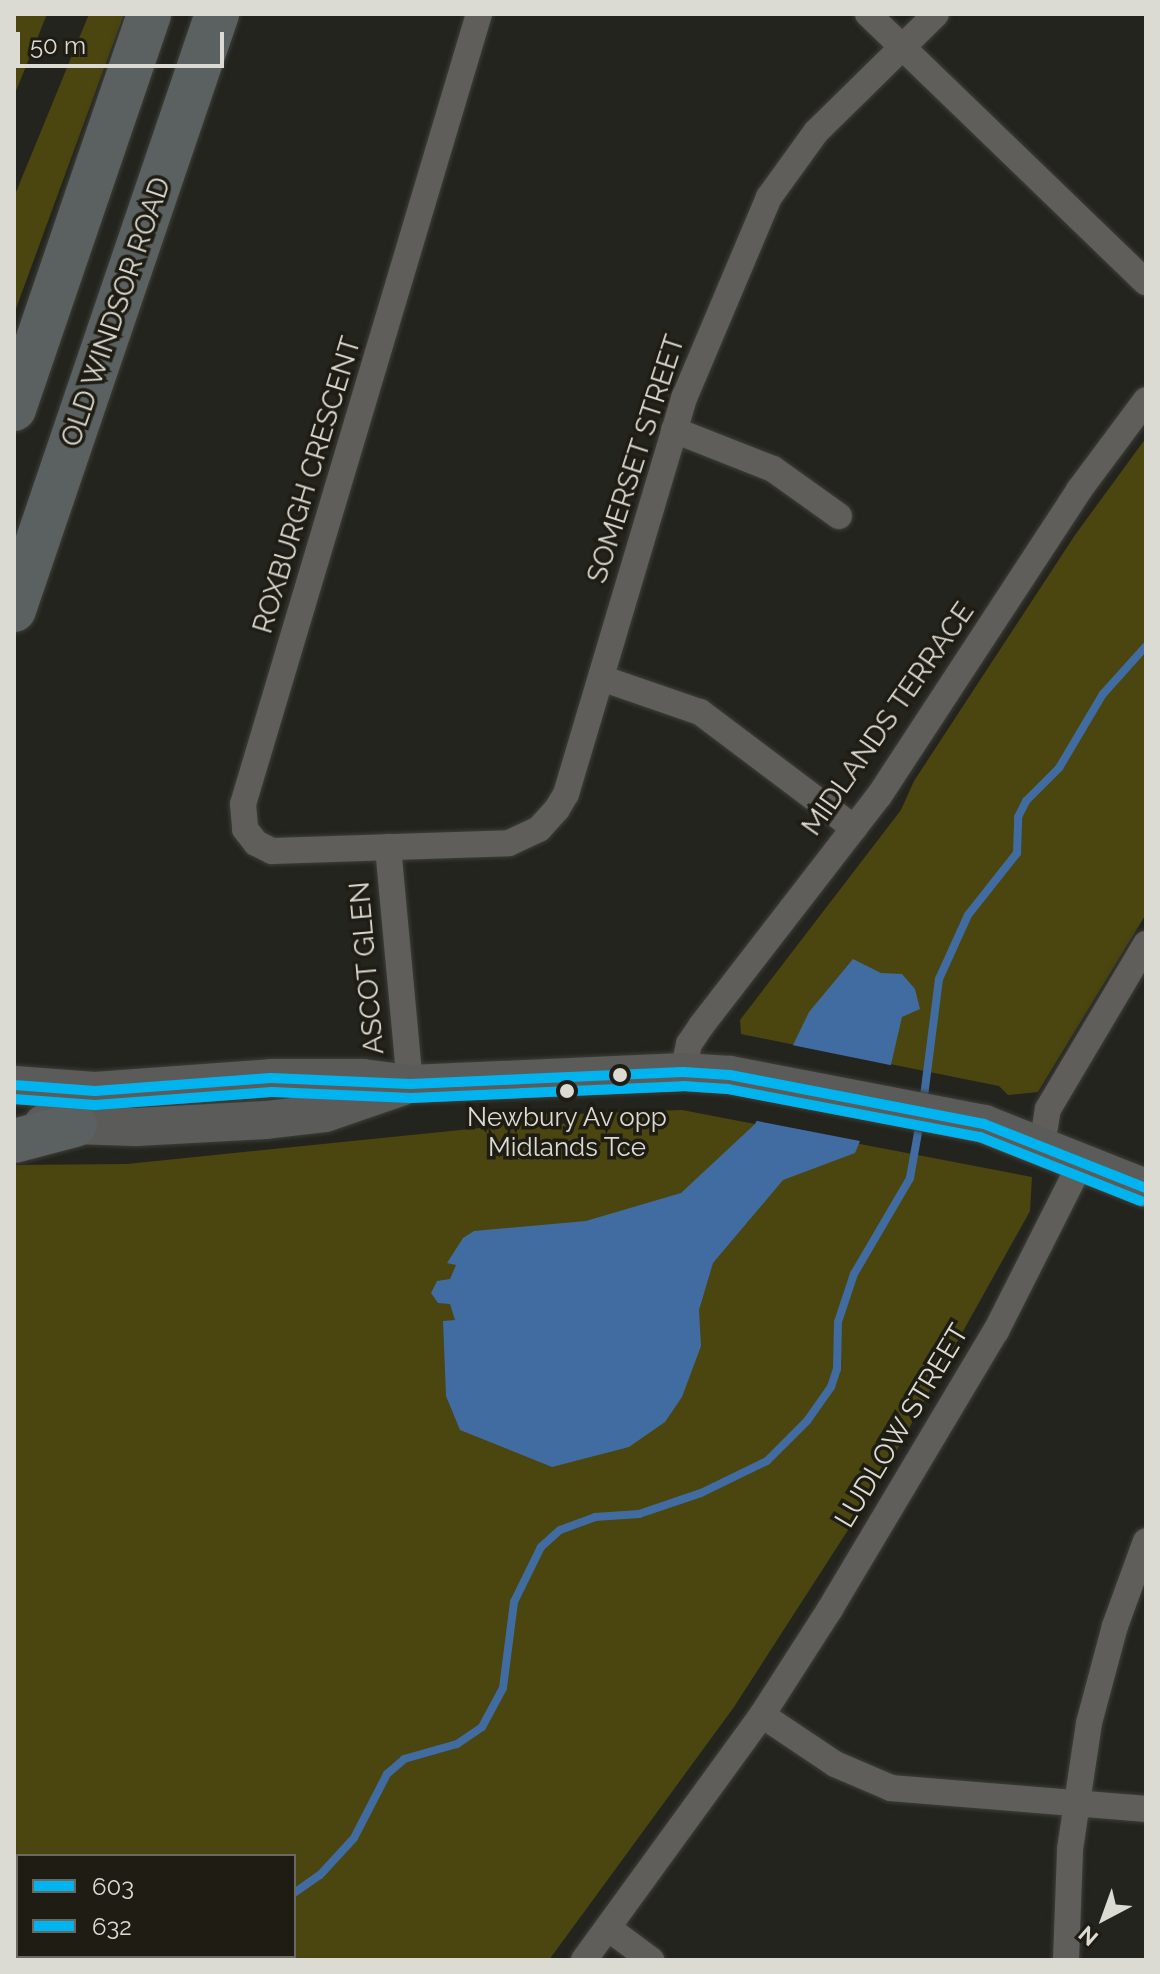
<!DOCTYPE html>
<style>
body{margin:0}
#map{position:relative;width:1160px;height:1974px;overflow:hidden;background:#24241f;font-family:Raleway,sans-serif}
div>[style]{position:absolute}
.green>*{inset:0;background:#4b450f}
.water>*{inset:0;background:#416ca1}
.pier>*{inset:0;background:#24241f}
.stream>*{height:8px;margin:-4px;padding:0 4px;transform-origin:4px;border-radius:4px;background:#416ca1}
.roads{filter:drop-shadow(0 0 2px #3e3e39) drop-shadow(0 0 2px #3e3e39)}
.street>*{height:26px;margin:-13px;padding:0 13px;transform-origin:13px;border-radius:13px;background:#5f5e5a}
.secondary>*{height:38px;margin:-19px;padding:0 19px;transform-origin:19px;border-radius:19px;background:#5b5c5a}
.highway>*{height:44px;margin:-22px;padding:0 22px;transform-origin:22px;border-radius:22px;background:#5b6061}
.bus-1>*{height:10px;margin:-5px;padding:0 5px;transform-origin:5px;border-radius:5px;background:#00b5ef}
.bus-2>*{height:10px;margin:-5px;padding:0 5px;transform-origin:5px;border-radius:5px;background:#00b5ef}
.dots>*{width:22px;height:22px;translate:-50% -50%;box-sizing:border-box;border:4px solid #1e1c13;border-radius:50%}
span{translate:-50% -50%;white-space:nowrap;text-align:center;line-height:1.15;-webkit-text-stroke:7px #1e1c13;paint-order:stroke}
.bus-label{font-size:26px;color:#dbdad3}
.street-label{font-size:28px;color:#dbdad3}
.frame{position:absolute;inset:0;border:16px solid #dbdad3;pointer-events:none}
.legend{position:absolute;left:16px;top:1854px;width:280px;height:104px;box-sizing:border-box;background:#1e1c13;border:2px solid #6a6860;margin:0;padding:10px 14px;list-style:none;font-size:24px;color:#dbdad3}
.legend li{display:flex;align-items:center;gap:16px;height:40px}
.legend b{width:40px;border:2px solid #6a6860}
.north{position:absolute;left:1064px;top:1878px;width:80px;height:80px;-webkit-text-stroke:6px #1e1c13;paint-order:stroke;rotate:221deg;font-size:22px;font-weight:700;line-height:32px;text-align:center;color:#dbdad3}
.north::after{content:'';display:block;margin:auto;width:28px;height:36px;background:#dbdad3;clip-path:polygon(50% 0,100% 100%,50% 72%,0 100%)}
.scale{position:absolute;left:16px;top:32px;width:208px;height:36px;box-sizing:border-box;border:4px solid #dbdad3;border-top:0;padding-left:10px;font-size:24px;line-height:28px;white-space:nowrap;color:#dbdad3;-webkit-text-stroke:6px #1e1c13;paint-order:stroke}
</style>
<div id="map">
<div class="green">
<i style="clip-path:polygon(14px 14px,47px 14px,14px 96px)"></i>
<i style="clip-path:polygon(89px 14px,124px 14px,14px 314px,14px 197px)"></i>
<i style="clip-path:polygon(1146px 438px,1146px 914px,1038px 1092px,1008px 1095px,999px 1086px,741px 1034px,740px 1020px,901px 810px,914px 781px,1075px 535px)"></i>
<i style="clip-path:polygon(evenodd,682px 1110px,1032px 1177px,1030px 1211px,879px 1482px,734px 1707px,549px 1960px,14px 1960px,14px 1165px,127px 1164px,490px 1127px,531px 1115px,555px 1113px,556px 1124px,577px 1123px,577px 1114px,682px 1110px,18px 1856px,294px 1856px,294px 1956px,18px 1956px,18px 1856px)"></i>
</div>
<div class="water">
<i style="clip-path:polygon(853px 959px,881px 973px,902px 974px,915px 989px,920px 1009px,902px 1017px,890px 1069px,855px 1153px,783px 1180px,713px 1263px,699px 1310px,701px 1346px,682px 1397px,665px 1422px,629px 1447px,552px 1467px,460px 1430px,446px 1396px,443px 1321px,455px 1320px,450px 1304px,438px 1303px,431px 1293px,437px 1281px,450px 1279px,456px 1265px,447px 1263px,463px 1238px,474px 1231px,586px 1221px,681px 1193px,755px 1124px,809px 1012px)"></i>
</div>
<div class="pier">
<i style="clip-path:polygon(787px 1044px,895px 1066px,865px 1142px,752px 1120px)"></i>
</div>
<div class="stream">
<i style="left:923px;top:1104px;width:126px;rotate:-82.7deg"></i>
<i style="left:939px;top:979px;width:70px;rotate:-65.6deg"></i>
<i style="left:968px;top:915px;width:79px;rotate:-51.7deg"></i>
<i style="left:1017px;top:853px;width:36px;rotate:-88deg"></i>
<i style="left:1018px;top:817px;width:18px;rotate:-63deg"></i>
<i style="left:1026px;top:801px;width:47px;rotate:-45deg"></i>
<i style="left:1059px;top:768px;width:86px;rotate:-59.3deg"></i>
<i style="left:1103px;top:694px;width:64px;rotate:-48.1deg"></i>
<i style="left:294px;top:1893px;width:32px;rotate:-35deg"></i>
<i style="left:320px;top:1875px;width:50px;rotate:-47.4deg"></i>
<i style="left:354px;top:1838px;width:72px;rotate:-62.7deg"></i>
<i style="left:387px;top:1774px;width:23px;rotate:-41deg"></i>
<i style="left:404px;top:1759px;width:55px;rotate:-15.8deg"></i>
<i style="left:457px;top:1744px;width:30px;rotate:-34deg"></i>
<i style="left:482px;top:1727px;width:44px;rotate:-61.7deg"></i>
<i style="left:503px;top:1688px;width:87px;rotate:-82.7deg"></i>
<i style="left:514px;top:1602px;width:61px;rotate:-63.9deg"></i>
<i style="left:541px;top:1547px;width:25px;rotate:-42deg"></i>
<i style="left:560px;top:1530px;width:37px;rotate:-20deg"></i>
<i style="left:595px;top:1517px;width:44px;rotate:-3.9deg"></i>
<i style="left:639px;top:1514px;width:65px;rotate:-18.7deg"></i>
<i style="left:701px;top:1493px;width:73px;rotate:-25.9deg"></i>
<i style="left:767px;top:1461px;width:57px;rotate:-45deg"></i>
<i style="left:807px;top:1421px;width:42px;rotate:-54.8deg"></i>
<i style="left:831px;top:1387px;width:19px;rotate:-72deg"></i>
<i style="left:837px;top:1369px;width:47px;rotate:-88.8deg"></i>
<i style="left:838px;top:1322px;width:51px;rotate:-71.6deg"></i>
<i style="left:854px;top:1274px;width:111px;rotate:-59.7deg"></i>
<i style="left:910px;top:1178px;width:58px;rotate:-80deg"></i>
<i style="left:220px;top:1960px;width:6px;rotate:-45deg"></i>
</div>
<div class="roads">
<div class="street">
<i style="left:479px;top:14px;width:824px;rotate:106.63deg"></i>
<i style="left:243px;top:804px;width:25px;rotate:85deg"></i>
<i style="left:245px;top:829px;width:18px;rotate:52deg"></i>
<i style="left:256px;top:843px;width:18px;rotate:27deg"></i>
<i style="left:272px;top:851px;width:237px;rotate:-1.9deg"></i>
<i style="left:509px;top:843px;width:33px;rotate:-25deg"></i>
<i style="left:539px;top:829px;width:27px;rotate:-48deg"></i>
<i style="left:557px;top:809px;width:17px;rotate:-59deg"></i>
<i style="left:566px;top:794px;width:415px;rotate:-73.4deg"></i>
<i style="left:685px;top:396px;width:216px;rotate:-67.1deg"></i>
<i style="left:769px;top:197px;width:80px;rotate:-54.1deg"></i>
<i style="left:816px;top:132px;width:168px;rotate:-44.5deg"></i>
<i style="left:868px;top:14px;width:386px;rotate:44deg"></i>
<i style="left:674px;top:430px;width:106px;rotate:21.5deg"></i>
<i style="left:773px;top:469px;width:81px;rotate:35.5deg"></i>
<i style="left:601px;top:678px;width:105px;rotate:19deg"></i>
<i style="left:700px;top:712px;width:193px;rotate:37deg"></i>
<i style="left:388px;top:847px;width:238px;rotate:84.7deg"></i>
<i style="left:683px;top:1072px;width:29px;rotate:-78deg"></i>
<i style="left:689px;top:1044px;width:22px;rotate:-56deg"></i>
<i style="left:701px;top:1026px;width:291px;rotate:-52.3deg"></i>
<i style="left:879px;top:796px;width:366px;rotate:-56.8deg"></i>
<i style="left:1079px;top:490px;width:112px;rotate:-53.3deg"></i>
<i style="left:1045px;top:1127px;width:18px;rotate:-81deg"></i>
<i style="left:1048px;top:1109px;width:192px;rotate:-59.3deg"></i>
<i style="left:762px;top:1715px;width:88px;rotate:33.9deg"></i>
<i style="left:835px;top:1764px;width:61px;rotate:23.2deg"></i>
<i style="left:891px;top:1788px;width:256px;rotate:4.7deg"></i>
<i style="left:608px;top:1928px;width:54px;rotate:36.7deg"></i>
<i style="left:584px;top:1960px;width:303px;rotate:-54deg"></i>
<i style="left:762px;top:1715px;width:126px;rotate:-57.3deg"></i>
<i style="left:830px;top:1609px;width:324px;rotate:-59.2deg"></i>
<i style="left:996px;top:1331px;width:191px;rotate:-63.2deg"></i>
<i style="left:1066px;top:1960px;width:111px;rotate:-87.9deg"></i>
<i style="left:1070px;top:1849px;width:127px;rotate:-81.4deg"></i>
<i style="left:1089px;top:1723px;width:100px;rotate:-75deg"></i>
<i style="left:1115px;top:1626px;width:90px;rotate:-70deg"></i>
</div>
<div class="secondary">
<i style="left:14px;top:1085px;width:81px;rotate:4.2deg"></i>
<i style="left:95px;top:1091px;width:176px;rotate:-4.2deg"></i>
<i style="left:271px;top:1078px;width:92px"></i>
<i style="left:363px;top:1078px;width:47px;rotate:7.3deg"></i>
<i style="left:410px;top:1084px;width:273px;rotate:-2.5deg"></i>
<i style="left:683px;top:1072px;width:47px;rotate:3.7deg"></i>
<i style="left:730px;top:1075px;width:259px;rotate:10.9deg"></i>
<i style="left:984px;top:1124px;width:174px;rotate:21.6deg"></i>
<i style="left:43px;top:1124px;width:93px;rotate:1.8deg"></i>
<i style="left:136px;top:1127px;width:130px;rotate:-3.1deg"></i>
<i style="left:266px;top:1120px;width:59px;rotate:-6.8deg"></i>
<i style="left:325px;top:1113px;width:83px;rotate:-18.9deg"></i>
</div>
<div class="highway">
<i style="left:14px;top:409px;width:417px;rotate:-71.1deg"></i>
<i style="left:14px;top:610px;width:630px;rotate:-71.19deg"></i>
<i style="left:14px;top:1141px;width:63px;rotate:-14.7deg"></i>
</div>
</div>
<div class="bus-1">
<i style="left:14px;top:1085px;width:81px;rotate:4.2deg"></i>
<i style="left:95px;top:1091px;width:176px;rotate:-4.2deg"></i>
<i style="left:271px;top:1078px;width:139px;rotate:2.5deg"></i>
<i style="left:410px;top:1084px;width:273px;rotate:-2.5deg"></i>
<i style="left:683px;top:1072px;width:47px;rotate:3.7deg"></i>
<i style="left:730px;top:1075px;width:259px;rotate:10.9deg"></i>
<i style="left:984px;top:1124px;width:174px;rotate:21.6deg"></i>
</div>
<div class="bus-2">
<i style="left:14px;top:1099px;width:81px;rotate:4.2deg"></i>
<i style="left:95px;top:1105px;width:177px;rotate:-4.2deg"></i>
<i style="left:272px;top:1092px;width:139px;rotate:2.5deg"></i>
<i style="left:411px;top:1098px;width:272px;rotate:-2.5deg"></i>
<i style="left:683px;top:1086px;width:45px;rotate:3.8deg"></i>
<i style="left:728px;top:1089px;width:257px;rotate:10.8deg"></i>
<i style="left:980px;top:1137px;width:173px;rotate:21.7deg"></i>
</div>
<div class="dots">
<i style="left:620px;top:1075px;background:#dbdad3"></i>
<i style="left:567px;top:1091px;background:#dbdad3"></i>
</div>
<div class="bus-label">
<span style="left:567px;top:1133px">Newbury Av opp<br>Midlands Tce</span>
</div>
<div class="street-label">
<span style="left:116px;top:312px;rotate:-71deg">OLD WINDSOR ROAD</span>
<span style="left:636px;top:459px;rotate:-72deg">SOMERSET STREET</span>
<span style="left:307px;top:485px;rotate:-73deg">ROXBURGH CRESCENT</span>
<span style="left:888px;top:719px;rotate:-55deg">MIDLANDS TERRACE</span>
<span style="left:367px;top:968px;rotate:-95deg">ASCOT GLEN</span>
<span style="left:902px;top:1426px;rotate:-59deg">LUDLOW STREET</span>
</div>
<div class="frame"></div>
<ul class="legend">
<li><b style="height:10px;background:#00b5ef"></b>603</li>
<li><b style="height:10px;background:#00b5ef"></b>632</li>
</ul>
<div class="north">N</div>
<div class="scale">50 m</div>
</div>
